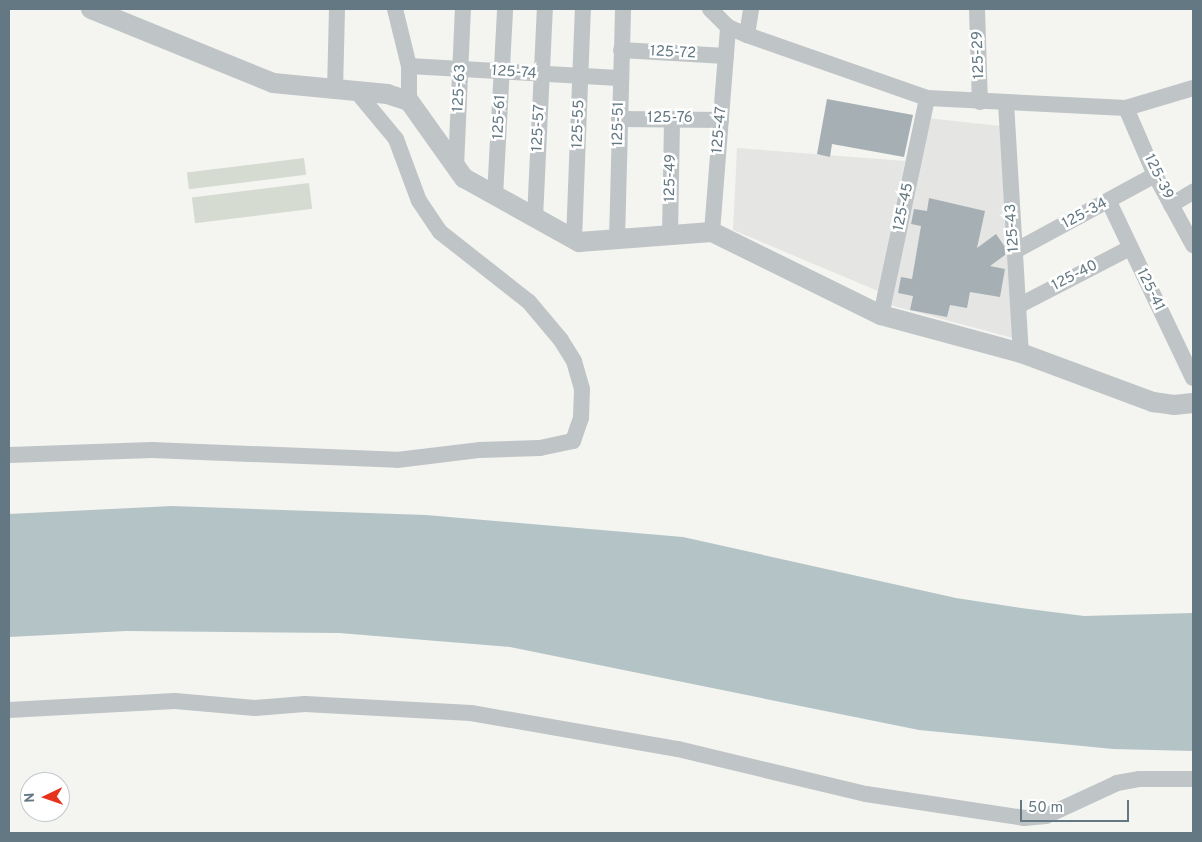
<!DOCTYPE html>
<style>
body{margin:0}
#map{position:relative;width:1202px;height:842px;overflow:hidden;background:#f4f4f0;font-family:Overpass,sans-serif}
div>[style]{position:absolute}
.built>*{inset:0;background:#e5e5e4}
.green>*{inset:0;background:#d6dbd1;transform-origin:0 0}
.water>*{inset:0;background:#b4c4c6}
.building>*{inset:0;background:#a6b0b4}
.minor>*{height:16px;margin:-8px;padding:0 8px;transform-origin:8px;border-radius:8px;background:#bfc4c6}
.tertiary>*{height:20px;margin:-10px;padding:0 10px;transform-origin:10px;border-radius:10px;background:#bfc4c6}
span{translate:-50% -50%;white-space:nowrap;text-align:center;line-height:1.15;-webkit-text-stroke:5px #fff;paint-order:stroke}
.street-label{font-size:15px;color:#637882}
.frame{position:absolute;inset:0;border:10px solid #637882;pointer-events:none}
.north{position:absolute;left:20px;top:772px;width:50px;height:50px;box-sizing:border-box;background:#fff;border:1px solid #c1c9cd;border-radius:50%;rotate:267deg;font-size:14px;font-weight:700;line-height:20px;text-align:center;color:#637882}
.north::after{content:'';display:block;margin:auto;width:18px;height:22px;background:#e6331e;clip-path:polygon(50% 0,100% 100%,50% 72%,0 100%)}
.scale{position:absolute;left:1020px;top:800px;width:109px;height:22px;box-sizing:border-box;border:2px solid #637882;border-top:0;padding-left:6px;font-size:15px;line-height:18px;white-space:nowrap;color:#637882;-webkit-text-stroke:4px #fff;paint-order:stroke}
</style>
<div id="map">
<div class="built">
<i style="clip-path:polygon(927px 118px,1001px 126px,1013px 338px,890px 305px)"></i>
<i style="clip-path:polygon(737px 148px,905px 161px,878px 291px,733px 230px)"></i>
</div>
<div class="green">
<i style="left:304px;top:158px;width:17px;height:118px;rotate:83deg"></i>
<i style="left:309px;top:183px;width:26px;height:118px;rotate:83deg"></i>
</div>
<div class="water">
<i style="clip-path:polygon(172px 506px,426px 515px,683px 537px,956px 598px,1021px 608px,1084px 616px,1193px 613px,1193px 751px,1113px 749px,919px 730px,510px 647px,339px 633px,126px 631px,9px 637px,9px 514px)"></i>
</div>
<div class="building">
<i style="clip-path:polygon(827px 99px,913px 115px,904px 157px,832px 144px,830px 157px,817px 154px)"></i>
<i style="clip-path:polygon(929px 198px,985px 211px,977px 248px,996px 234px,1005px 247px,1005px 255px,990px 266px,1005px 269px,1000px 297px,970px 292px,967px 308px,950px 305px,947px 317px,910px 310px,913px 296px,898px 293px,901px 277px,912px 279px,921px 226px,911px 224px,914px 209px,927px 211px)"></i>
</div>
<div class="minor">
<i style="left:395px;top:9px;width:59px;rotate:76.2deg"></i>
<i style="left:409px;top:66px;width:35px;rotate:90deg"></i>
<i style="left:710px;top:9px;width:25px;rotate:45deg"></i>
<i style="left:728px;top:27px;width:21px;rotate:23deg"></i>
<i style="left:747px;top:35px;width:191px;rotate:19.3deg"></i>
<i style="left:927px;top:98px;width:199px;rotate:2.9deg"></i>
<i style="left:1126px;top:108px;width:70px;rotate:-16.6deg"></i>
<i style="left:977px;top:9px;width:93px;rotate:88.2deg"></i>
<i style="left:747px;top:35px;width:26px;rotate:-81deg"></i>
<i style="left:621px;top:50px;width:105px;rotate:3.3deg"></i>
<i style="left:409px;top:66px;width:210px;rotate:3.3deg"></i>
<i style="left:335px;top:91px;width:82px;rotate:-88.6deg"></i>
<i style="left:1006px;top:103px;width:250px;rotate:86.6deg"></i>
<i style="left:1126px;top:108px;width:73px;rotate:66.6deg"></i>
<i style="left:1155px;top:175px;width:80px;rotate:61.5deg"></i>
<i style="left:619px;top:119px;width:102px;rotate:0.6deg"></i>
<i style="left:456px;top:167px;width:158px;rotate:-87.5deg"></i>
<i style="left:495px;top:196px;width:187px;rotate:-86.9deg"></i>
<i style="left:1109px;top:202px;width:195px;rotate:64.5deg"></i>
<i style="left:1171px;top:205px;width:26px;rotate:-31deg"></i>
<i style="left:535px;top:218px;width:209px;rotate:-87.3deg"></i>
<i style="left:712px;top:232px;width:206px;rotate:-85.5deg"></i>
<i style="left:670px;top:236px;width:117px;rotate:-89deg"></i>
<i style="left:574px;top:240px;width:231px;rotate:-87.8deg"></i>
<i style="left:617px;top:240px;width:231px;rotate:-88.5deg"></i>
<i style="left:1015px;top:251px;width:159px;rotate:-28.5deg"></i>
<i style="left:1020px;top:305px;width:124px;rotate:-27.4deg"></i>
<i style="left:881px;top:315px;width:222px;rotate:-78deg"></i>
<i style="left:9px;top:455px;width:143px;rotate:-2deg"></i>
<i style="left:152px;top:450px;width:245px;rotate:2.3deg"></i>
<i style="left:397px;top:460px;width:84px;rotate:-6.9deg"></i>
<i style="left:480px;top:450px;width:60px;rotate:-1.9deg"></i>
<i style="left:540px;top:448px;width:34px;rotate:-12deg"></i>
<i style="left:573px;top:441px;width:24px;rotate:-71deg"></i>
<i style="left:581px;top:418px;width:29px;rotate:-88deg"></i>
<i style="left:582px;top:389px;width:29px;rotate:-106deg"></i>
<i style="left:574px;top:361px;width:25px;rotate:-122deg"></i>
<i style="left:561px;top:340px;width:50px;rotate:-130.1deg"></i>
<i style="left:529px;top:302px;width:113px;rotate:-141.8deg"></i>
<i style="left:440px;top:232px;width:37px;rotate:-124deg"></i>
<i style="left:419px;top:201px;width:66px;rotate:-110.4deg"></i>
<i style="left:396px;top:139px;width:61px;rotate:-129.7deg"></i>
<i style="left:9px;top:710px;width:166px;rotate:-3.1deg"></i>
<i style="left:175px;top:701px;width:80px;rotate:5deg"></i>
<i style="left:255px;top:708px;width:50px;rotate:-4.6deg"></i>
<i style="left:305px;top:704px;width:166px;rotate:3.1deg"></i>
<i style="left:471px;top:713px;width:210px;rotate:9.9deg"></i>
<i style="left:678px;top:749px;width:193px;rotate:13.5deg"></i>
<i style="left:866px;top:794px;width:160px;rotate:8.6deg"></i>
<i style="left:1024px;top:818px;width:22px;rotate:-5deg"></i>
<i style="left:1046px;top:816px;width:78px;rotate:-24.9deg"></i>
<i style="left:1117px;top:783px;width:22px;rotate:-10deg"></i>
<i style="left:1139px;top:779px;width:54px"></i>
</div>
<div class="tertiary">
<i style="left:91px;top:9px;width:196px;rotate:22.1deg"></i>
<i style="left:273px;top:83px;width:115px;rotate:5.5deg"></i>
<i style="left:387px;top:94px;width:23px;rotate:18deg"></i>
<i style="left:409px;top:101px;width:95px;rotate:54.5deg"></i>
<i style="left:464px;top:178px;width:132px;rotate:29.1deg"></i>
<i style="left:579px;top:242px;width:133px;rotate:-4.3deg"></i>
<i style="left:712px;top:232px;width:188px;rotate:26.2deg"></i>
<i style="left:881px;top:315px;width:145px;rotate:15.2deg"></i>
<i style="left:1021px;top:353px;width:141px;rotate:20.4deg"></i>
<i style="left:1153px;top:402px;width:21px;rotate:8deg"></i>
<i style="left:1174px;top:405px;width:19px;rotate:-6deg"></i>
</div>
<div class="street-label">
<span style="left:673px;top:53px;rotate:3deg">125-72</span>
<span style="left:979px;top:55px;rotate:-92deg">125-29</span>
<span style="left:514px;top:73px;rotate:4deg">125-74</span>
<span style="left:460px;top:88px;rotate:-87deg">125-63</span>
<span style="left:500px;top:117px;rotate:-87deg">125-61</span>
<span style="left:670px;top:119px">125-76</span>
<span style="left:579px;top:124px;rotate:-88deg">125-55</span>
<span style="left:619px;top:124px;rotate:-89deg">125-51</span>
<span style="left:539px;top:128px;rotate:-87deg">125-57</span>
<span style="left:720px;top:130px;rotate:-85deg">125-47</span>
<span style="left:1158px;top:177px;rotate:64deg">125-39</span>
<span style="left:671px;top:178px;rotate:-89deg">125-49</span>
<span style="left:904px;top:207px;rotate:-78deg">125-45</span>
<span style="left:1085px;top:214px;rotate:-28deg">125-34</span>
<span style="left:1013px;top:228px;rotate:-94deg">125-43</span>
<span style="left:1075px;top:276px;rotate:-27deg">125-40</span>
<span style="left:1150px;top:290px;rotate:64deg">125-41</span>
</div>
<div class="frame"></div>
<div class="north">N</div>
<div class="scale">50 m</div>
</div>
